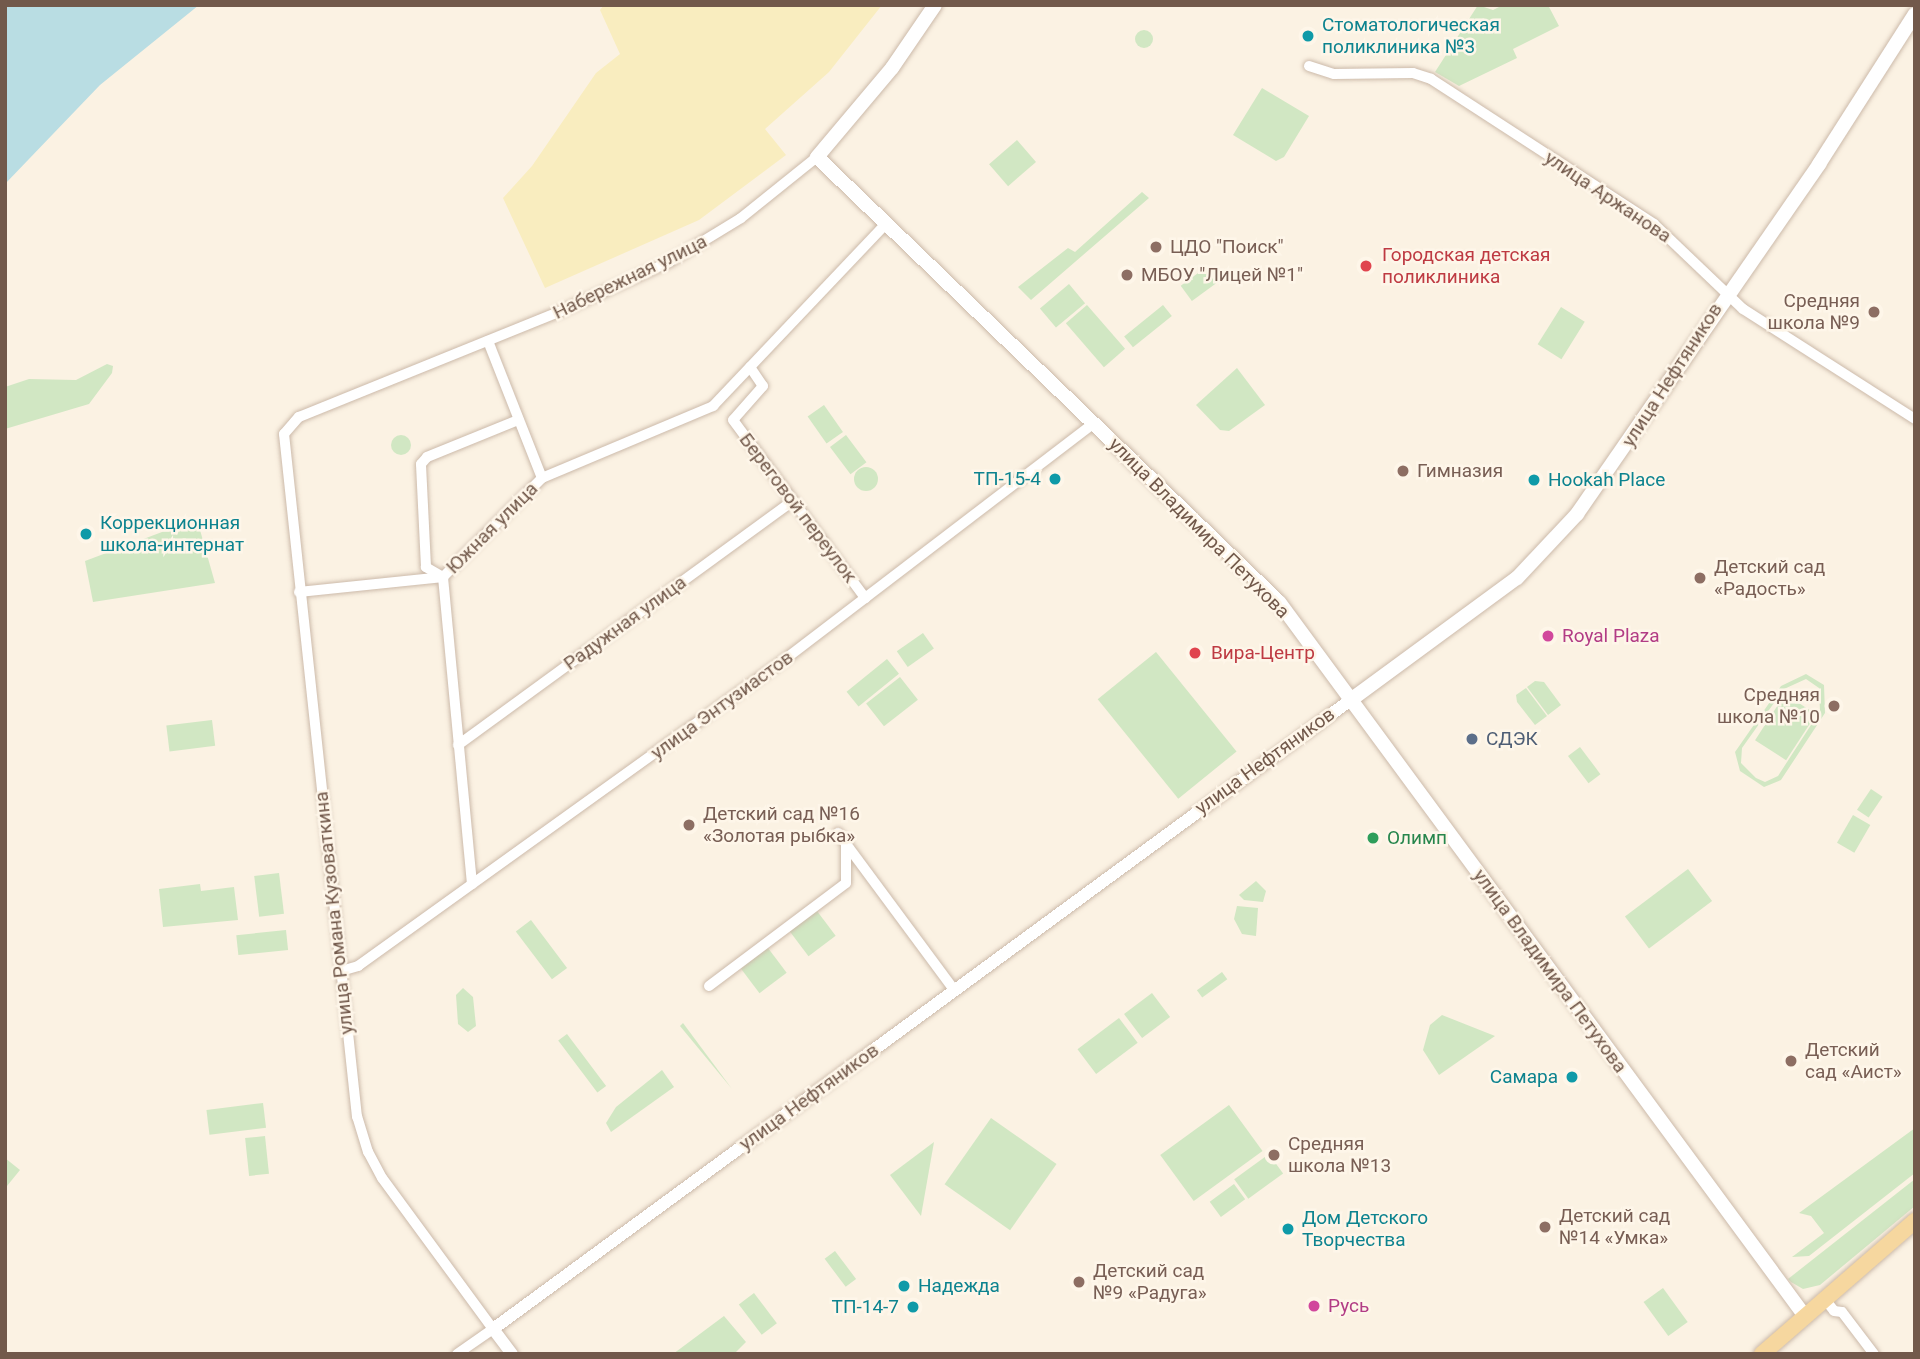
<!DOCTYPE html>
<meta charset="utf-8">
<style>
body{margin:0}
#map{position:relative;width:1920px;height:1359px;overflow:hidden;background:#fbf2e3;font-family:Roboto,sans-serif}
div>[style]{position:absolute}
.green>*{inset:0;background:#d1e7c3;transform-origin:0 0}
.round{border-radius:50%}
.sand>*{inset:0;background:#f9edbf}
.water>*{inset:0;background:#b9dde3}
.roads{filter:drop-shadow(0 0 2px #ccbaaa) drop-shadow(0 0 2px #ccbaaa)}
.minor>*{height:10px;margin:-5px;padding:0 5px;transform-origin:5px;border-radius:5px;background:#fff}
.tertiary>*{height:12px;margin:-6px;padding:0 6px;transform-origin:6px;border-radius:6px;background:#fff}
.secondary>*{height:14px;margin:-7px;padding:0 7px;transform-origin:7px;border-radius:7px;background:#fff}
.primary>*{height:16px;margin:-8px;padding:0 8px;transform-origin:8px;border-radius:8px;background:#f6d79f}
.dots>*{width:19px;height:19px;translate:-50% -50%;box-sizing:border-box;border:4px solid #fef6e9;border-radius:50%}
span{translate:-50% -50%;white-space:nowrap;text-align:center;line-height:1.15;-webkit-text-stroke:5px #fef6e9;paint-order:stroke}
.culture-label{font-size:19px;color:#0d838f}
.left{translate:0 -50%;text-align:left}
.right{translate:-100% -50%;text-align:right}
.street-label{font-size:19px;color:#72594b}
.education-label{font-size:19px;color:#785e54}
.health-label{font-size:19px;color:#be3a42}
.hotel-label{font-size:19px;color:#b23c85}
.service-label{font-size:19px;color:#4e5e75}
.leisure-label{font-size:19px;color:#27864d}
.frame{position:absolute;inset:0;border:7px solid #72594b;pointer-events:none}
</style>
<div id="map">
<div class="green">
<i style="clip-path:polygon(1478px 5px,1493px 10px,1503px 5px,1548px 5px,1559px 26px,1513px 49px,1517px 58px,1459px 86px,1435px 72px)"></i>
<i class="round" style="left:1135px;top:30px;width:18px;height:18px"></i>
<i style="clip-path:polygon(1262px 88px,1309px 116px,1284px 157px,1276px 161px,1233px 135px)"></i>
<i style="left:1017px;top:140px;width:29px;height:37px;rotate:49deg"></i>
<i style="clip-path:polygon(1142px 192px,1149px 198px,1031px 300px,1018px 287px,1068px 248px,1075px 252px)"></i>
<i style="left:1205px;top:268px;width:19px;height:30px;rotate:54deg"></i>
<i style="left:1069px;top:284px;width:25px;height:38px;rotate:50deg"></i>
<i style="left:1087px;top:305px;width:58px;height:28px;rotate:49deg"></i>
<i style="left:1163px;top:305px;width:14px;height:50px;rotate:51deg"></i>
<i style="left:1561px;top:307px;width:28px;height:44px;rotate:32deg"></i>
<i style="clip-path:polygon(107px 364px,113px 366px,112px 373px,89px 404px,5px 429px,5px 387px,29px 379px,76px 380px)"></i>
<i style="clip-path:polygon(1237px 368px,1265px 405px,1229px 431px,1220px 430px,1196px 405px)"></i>
<i style="left:824px;top:405px;width:33px;height:20px;rotate:55deg"></i>
<i class="round" style="left:391px;top:435px;width:20px;height:20px"></i>
<i style="left:846px;top:435px;width:34px;height:20px;rotate:53deg"></i>
<i class="round" style="left:854px;top:467px;width:24px;height:24px"></i>
<i style="clip-path:polygon(170px 529px,200px 530px,215px 583px,93px 602px,85px 561px)"></i>
<i style="left:923px;top:633px;width:19px;height:32px;rotate:55deg"></i>
<i style="left:1156px;top:652px;width:128px;height:75px;rotate:51deg"></i>
<i style="left:887px;top:659px;width:19px;height:52px;rotate:51deg"></i>
<i style="clip-path:polygon(evenodd,1806px 674px,1824px 685px,1825px 713px,1781px 780px,1764px 787px,1740px 771px,1735px 752px,1781px 686px,1806px 674px,1806px 679px,1819px 688px,1820px 711px,1778px 776px,1765px 782px,1756px 778px,1741px 763px,1742px 748px,1784px 689px,1806px 679px)"></i>
<i style="left:900px;top:677px;width:29px;height:43px;rotate:52deg"></i>
<i style="clip-path:polygon(1535px 681px,1544px 682px,1561px 705px,1548px 715px,1527px 687px)"></i>
<i style="clip-path:polygon(1526px 688px,1547px 716px,1535px 725px,1517px 702px,1516px 695px)"></i>
<i style="left:1785px;top:694px;width:37px;height:55px;rotate:33deg"></i>
<i style="left:212px;top:720px;width:26px;height:46px;rotate:83deg"></i>
<i style="left:1580px;top:747px;width:34px;height:15px;rotate:53deg"></i>
<i style="left:1871px;top:789px;width:14px;height:25px;rotate:34deg"></i>
<i style="left:1853px;top:815px;width:20px;height:32px;rotate:30deg"></i>
<i style="left:1688px;top:869px;width:40px;height:79px;rotate:53deg"></i>
<i style="left:279px;top:873px;width:41px;height:25px;rotate:83deg"></i>
<i style="clip-path:polygon(1256px 881px,1266px 891px,1263px 902px,1244px 900px,1239px 895px)"></i>
<i style="clip-path:polygon(200px 884px,201px 891px,234px 887px,238px 920px,163px 927px,159px 889px)"></i>
<i style="clip-path:polygon(1237px 906px,1258px 908px,1256px 936px,1242px 934px,1234px 919px)"></i>
<i style="left:817px;top:911px;width:31px;height:34px;rotate:53deg"></i>
<i style="left:531px;top:920px;width:60px;height:19px;rotate:53deg"></i>
<i style="left:286px;top:930px;width:20px;height:50px;rotate:84deg"></i>
<i style="left:768px;top:948px;width:31px;height:34px;rotate:53deg"></i>
<i style="left:1222px;top:972px;width:9px;height:31px;rotate:54deg"></i>
<i style="clip-path:polygon(463px 988px,473px 997px,476px 1026px,468px 1032px,458px 1024px,456px 995px)"></i>
<i style="left:1152px;top:993px;width:30px;height:35px;rotate:53deg"></i>
<i style="clip-path:polygon(1442px 1015px,1495px 1036px,1439px 1075px,1423px 1050px,1430px 1025px)"></i>
<i style="left:1119px;top:1018px;width:31px;height:52px;rotate:53deg"></i>
<i style="clip-path:polygon(683px 1023px,732px 1089px,680px 1026px)"></i>
<i style="left:567px;top:1034px;width:65px;height:11px;rotate:53deg"></i>
<i style="clip-path:polygon(662px 1070px,674px 1087px,611px 1132px,606px 1123px,616px 1107px)"></i>
<i style="left:263px;top:1103px;width:25px;height:57px;rotate:83deg"></i>
<i style="left:1229px;top:1105px;width:57px;height:85px;rotate:54deg"></i>
<i style="left:991px;top:1118px;width:80px;height:81px;rotate:35deg"></i>
<i style="clip-path:polygon(1915px 1128px,1915px 1173px,1809px 1256px,1792px 1257px,1824px 1233px,1811px 1216px,1799px 1213px)"></i>
<i style="left:265px;top:1136px;width:38px;height:20px;rotate:84deg"></i>
<i style="clip-path:polygon(934px 1142px,921px 1216px,890px 1175px)"></i>
<i style="left:1269px;top:1154px;width:24px;height:43px;rotate:54deg"></i>
<i style="clip-path:polygon(5px 1158px,20px 1170px,7px 1186px,5px 1185px)"></i>
<i style="clip-path:polygon(1915px 1179px,1915px 1206px,1820px 1285px,1803px 1289px,1791px 1282px,1788px 1279px)"></i>
<i style="left:1234px;top:1184px;width:19px;height:30px;rotate:54deg"></i>
<i style="left:835px;top:1251px;width:35px;height:13px;rotate:53deg"></i>
<i style="left:1663px;top:1288px;width:42px;height:24px;rotate:54deg"></i>
<i style="left:754px;top:1293px;width:38px;height:19px;rotate:53deg"></i>
<i style="clip-path:polygon(724px 1316px,746px 1342px,734px 1354px,673px 1354px)"></i>
</div>
<div class="sand">
<i style="clip-path:polygon(604px 5px,882px 5px,829px 72px,765px 129px,786px 155px,699px 220px,545px 288px,503px 198px,532px 166px,596px 73px,620px 54px,600px 10px)"></i>
</div>
<div class="water">
<i style="clip-path:polygon(5px 5px,199px 5px,100px 85px,5px 184px)"></i>
</div>
<div class="roads">
<div class="minor">
<i style="left:1309px;top:66px;width:26px;rotate:18deg"></i>
<i style="left:1334px;top:74px;width:79px;rotate:-0.7deg"></i>
<i style="left:1413px;top:73px;width:19px;rotate:18deg"></i>
<i style="left:1431px;top:79px;width:266px;rotate:33deg"></i>
<i style="left:1654px;top:224px;width:123px;rotate:43.7deg"></i>
<i style="left:1743px;top:309px;width:204px;rotate:32.6deg"></i>
<i style="left:488px;top:341px;width:147px;rotate:68.5deg"></i>
<i style="left:750px;top:367px;width:23px;rotate:56deg"></i>
<i style="left:763px;top:386px;width:45px;rotate:131.4deg"></i>
<i style="left:733px;top:420px;width:222px;rotate:53.4deg"></i>
<i style="left:443px;top:577px;width:20px;rotate:-150deg"></i>
<i style="left:426px;top:567px;width:103px;rotate:-92.8deg"></i>
<i style="left:421px;top:464px;width:9px;rotate:-49deg"></i>
<i style="left:427px;top:457px;width:98px;rotate:-22.1deg"></i>
<i style="left:299px;top:592px;width:145px;rotate:-5.9deg"></i>
<i style="left:458px;top:745px;width:414px;rotate:-36.1deg"></i>
<i style="left:838px;top:833px;width:195px;rotate:53.5deg"></i>
<i style="left:472px;top:884px;width:308px;rotate:-95.4deg"></i>
<i style="left:443px;top:577px;width:140px;rotate:-45deg"></i>
<i style="left:542px;top:478px;width:186px;rotate:-22.8deg"></i>
<i style="left:713px;top:406px;width:250px;rotate:-46.5deg"></i>
<i style="left:341px;top:971px;width:18px;rotate:-16deg"></i>
<i style="left:358px;top:966px;width:525px;rotate:-35.69deg"></i>
<i style="left:784px;top:660px;width:389px;rotate:-37.4deg"></i>
<i style="left:709px;top:986px;width:171px;rotate:-36.9deg"></i>
<i style="left:846px;top:883px;width:39px;rotate:-90deg"></i>
<i style="left:1824px;top:1298px;width:16px;rotate:52deg"></i>
<i style="left:1834px;top:1311px;width:8px;rotate:7deg"></i>
<i style="left:1842px;top:1312px;width:53px;rotate:52.7deg"></i>
<i style="left:457px;top:1354px;width:44px;rotate:-34.8deg"></i>
<i style="left:493px;top:1329px;width:187px;rotate:-126.3deg"></i>
<i style="left:382px;top:1178px;width:30px;rotate:-118deg"></i>
<i style="left:368px;top:1152px;width:37px;rotate:-107deg"></i>
<i style="left:357px;top:1117px;width:687px;rotate:-96.1deg"></i>
<i style="left:284px;top:434px;width:23px;rotate:-49deg"></i>
<i style="left:299px;top:417px;width:278px;rotate:-22deg"></i>
<i style="left:557px;top:313px;width:123px;rotate:-24.5deg"></i>
<i style="left:669px;top:262px;width:84px;rotate:-31.4deg"></i>
<i style="left:741px;top:218px;width:97px;rotate:-38.8deg"></i>
</div>
<div class="tertiary">
<i style="left:512px;top:1354px;width:31px;rotate:-127deg"></i>
<i style="left:493px;top:1329px;width:1065px;rotate:-36.26deg"></i>
</div>
<div class="secondary">
<i style="left:935px;top:5px;width:76px;rotate:124.3deg"></i>
<i style="left:892px;top:68px;width:116px;rotate:130.1deg"></i>
<i style="left:817px;top:157px;width:641px;rotate:43.93deg"></i>
<i style="left:1279px;top:602px;width:885px;rotate:53.63deg"></i>
<i style="left:1352px;top:699px;width:205px;rotate:-36.3deg"></i>
<i style="left:1517px;top:578px;width:88px;rotate:-46.8deg"></i>
<i style="left:1577px;top:514px;width:426px;rotate:-55.3deg"></i>
<i style="left:1819px;top:164px;width:178px;rotate:-57.4deg"></i>
</div>
<div class="primary">
<i style="left:1762px;top:1354px;width:203px;rotate:-41deg"></i>
</div>
</div>
<div class="dots">
<i style="left:1308px;top:36px;background:#0f9aa8"></i>
<i style="left:1156px;top:247px;background:#8d6e63"></i>
<i style="left:1366px;top:266px;background:#e0444e"></i>
<i style="left:1127px;top:275px;background:#8d6e63"></i>
<i style="left:1874px;top:312px;background:#8d6e63"></i>
<i style="left:1403px;top:471px;background:#8d6e63"></i>
<i style="left:1055px;top:479px;background:#0f9aa8"></i>
<i style="left:1534px;top:480px;background:#0f9aa8"></i>
<i style="left:86px;top:534px;background:#0f9aa8"></i>
<i style="left:1700px;top:578px;background:#8d6e63"></i>
<i style="left:1548px;top:636px;background:#d1479c"></i>
<i style="left:1195px;top:653px;background:#e0444e"></i>
<i style="left:1834px;top:706px;background:#8d6e63"></i>
<i style="left:1472px;top:739px;background:#5c6f8a"></i>
<i style="left:689px;top:825px;background:#8d6e63"></i>
<i style="left:1373px;top:838px;background:#2e9e5b"></i>
<i style="left:1791px;top:1061px;background:#8d6e63"></i>
<i style="left:1572px;top:1077px;background:#0f9aa8"></i>
<i style="left:1274px;top:1155px;background:#8d6e63"></i>
<i style="left:1545px;top:1227px;background:#8d6e63"></i>
<i style="left:1288px;top:1229px;background:#0f9aa8"></i>
<i style="left:1079px;top:1282px;background:#8d6e63"></i>
<i style="left:904px;top:1286px;background:#0f9aa8"></i>
<i style="left:1314px;top:1306px;background:#d1479c"></i>
<i style="left:913px;top:1307px;background:#0f9aa8"></i>
</div>
<div class="culture-label">
<span class="left" style="left:1322px;top:36px">Стоматологическая<br>поликлиника №3</span>
<span class="right" style="left:1041px;top:479px">ТП-15-4</span>
<span class="left" style="left:1548px;top:480px">Hookah Place</span>
<span class="left" style="left:100px;top:534px">Коррекционная<br>школа-интернат</span>
<span class="right" style="left:1558px;top:1077px">Самара</span>
<span class="left" style="left:1302px;top:1229px">Дом Детского<br>Творчества</span>
<span class="left" style="left:918px;top:1286px">Надежда</span>
<span class="right" style="left:899px;top:1307px">ТП-14-7</span>
</div>
<div class="street-label">
<span style="left:1608px;top:197px;rotate:34deg">улица Аржанова</span>
<span style="left:630px;top:277px;rotate:-26deg">Набережная улица</span>
<span style="left:1672px;top:375px;rotate:-57deg">улица Нефтяников</span>
<span style="left:798px;top:508px;rotate:53deg">Береговой переулок</span>
<span style="left:492px;top:528px;rotate:-45deg">Южная улица</span>
<span style="left:1199px;top:528px;rotate:45deg">улица Владимира Петухова</span>
<span style="left:625px;top:623px;rotate:-36deg">Радужная улица</span>
<span style="left:722px;top:705px;rotate:-36deg">улица Энтузиастов</span>
<span style="left:1265px;top:761px;rotate:-36deg">улица Нефтяников</span>
<span style="left:334px;top:913px;rotate:-96deg">улица Романа Кузоваткина</span>
<span style="left:1550px;top:971px;rotate:54deg">улица Владимира Петухова</span>
<span style="left:809px;top:1097px;rotate:-36deg">улица Нефтяников</span>
</div>
<div class="education-label">
<span class="left" style="left:1170px;top:247px">ЦДО "Поиск"</span>
<span class="left" style="left:1141px;top:275px">МБОУ "Лицей №1"</span>
<span class="right" style="left:1860px;top:312px">Средняя<br>школа №9</span>
<span class="left" style="left:1417px;top:471px">Гимназия</span>
<span class="left" style="left:1714px;top:578px">Детский сад<br>«Радость»</span>
<span class="right" style="left:1820px;top:706px">Средняя<br>школа №10</span>
<span class="left" style="left:703px;top:825px">Детский сад №16<br>«Золотая рыбка»</span>
<span class="left" style="left:1805px;top:1061px">Детский<br>сад «Аист»</span>
<span class="left" style="left:1288px;top:1155px">Средняя<br>школа №13</span>
<span class="left" style="left:1559px;top:1227px">Детский сад<br>№14 «Умка»</span>
<span class="left" style="left:1093px;top:1282px">Детский сад<br>№9 «Радуга»</span>
</div>
<div class="health-label">
<span class="left" style="left:1382px;top:266px">Городская детская<br>поликлиника</span>
<span class="left" style="left:1211px;top:653px">Вира-Центр</span>
</div>
<div class="hotel-label">
<span class="left" style="left:1562px;top:636px">Royal Plaza</span>
<span class="left" style="left:1328px;top:1306px">Русь</span>
</div>
<div class="service-label">
<span class="left" style="left:1486px;top:739px">СДЭК</span>
</div>
<div class="leisure-label">
<span class="left" style="left:1387px;top:838px">Олимп</span>
</div>
<div class="frame"></div>
</div>
